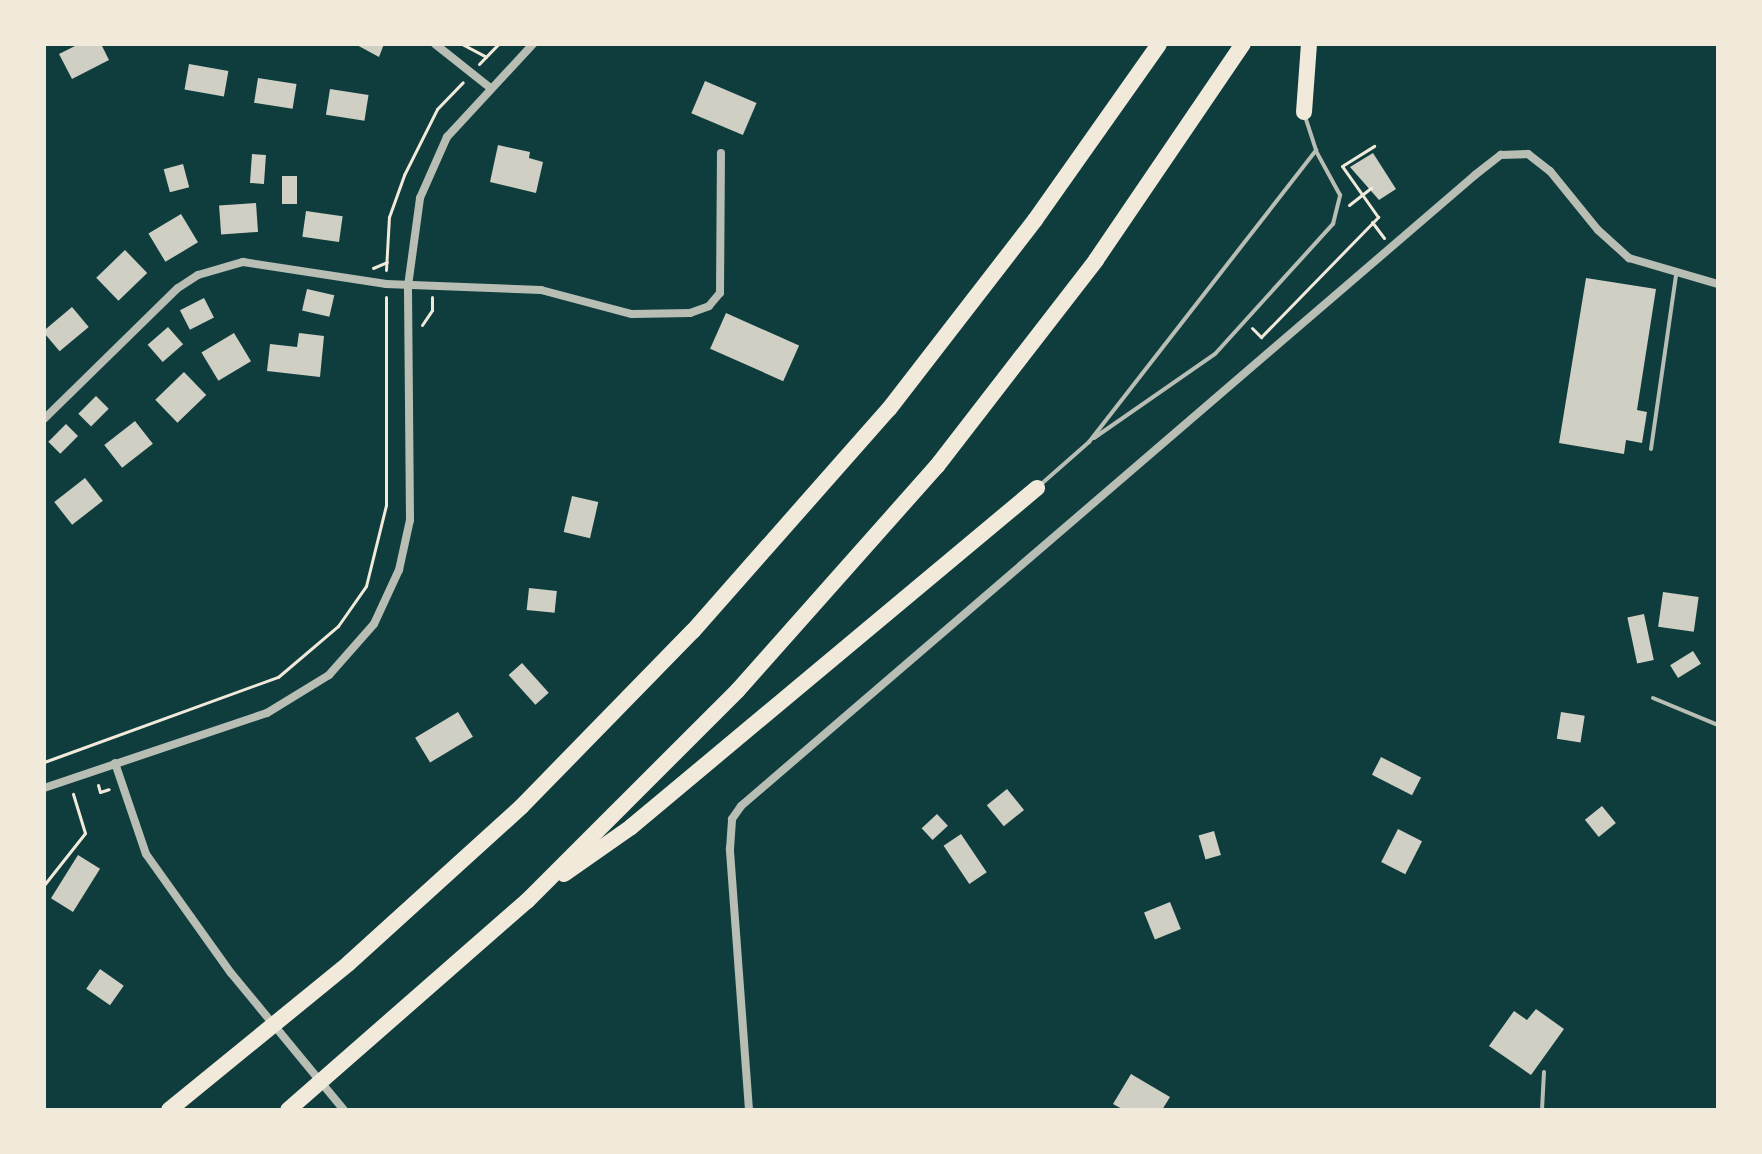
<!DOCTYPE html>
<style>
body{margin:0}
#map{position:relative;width:1762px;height:1154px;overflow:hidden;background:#0f3d3e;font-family:"Golos Text",sans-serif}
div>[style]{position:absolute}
.building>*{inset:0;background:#cfcfc3;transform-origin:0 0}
.path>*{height:3px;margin:-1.5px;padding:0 1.5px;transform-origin:1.5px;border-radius:1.5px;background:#f1e9da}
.service>*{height:4px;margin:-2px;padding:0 2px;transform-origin:2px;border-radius:2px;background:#b8beb3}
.minor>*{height:8px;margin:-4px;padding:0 4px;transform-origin:4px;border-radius:4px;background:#b8beb3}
.motorway>*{height:16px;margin:-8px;padding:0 8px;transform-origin:8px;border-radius:8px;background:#f1e9da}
span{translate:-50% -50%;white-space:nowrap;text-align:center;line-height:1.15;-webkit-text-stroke:8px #f1e9da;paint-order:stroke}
.frame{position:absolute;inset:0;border:46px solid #f1e9da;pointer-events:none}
</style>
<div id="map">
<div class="building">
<i style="clip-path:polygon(79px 44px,101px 44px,109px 60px,72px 79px,59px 54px)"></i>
<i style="clip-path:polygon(355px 44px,384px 44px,379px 57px)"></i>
<i style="left:189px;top:64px;width:40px;height:26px;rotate:10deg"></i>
<i style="left:258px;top:78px;width:39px;height:25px;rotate:9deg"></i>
<i style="left:705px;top:81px;width:56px;height:35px;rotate:23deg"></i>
<i style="left:330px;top:89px;width:39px;height:26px;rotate:9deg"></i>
<i style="clip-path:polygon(498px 145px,530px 152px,529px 158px,543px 162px,536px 193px,490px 182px)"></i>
<i style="clip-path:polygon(1373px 153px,1396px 189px,1379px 200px,1350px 167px)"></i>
<i style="left:252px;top:154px;width:14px;height:29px;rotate:4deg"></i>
<i style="left:183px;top:164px;width:24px;height:20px;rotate:75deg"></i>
<i style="left:282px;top:176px;width:15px;height:28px"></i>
<i style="left:256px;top:203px;width:29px;height:37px;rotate:86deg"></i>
<i style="left:306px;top:211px;width:37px;height:26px;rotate:8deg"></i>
<i style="left:181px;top:214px;width:33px;height:38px;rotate:59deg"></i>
<i style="left:125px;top:250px;width:32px;height:40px;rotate:46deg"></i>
<i style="clip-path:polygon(1586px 278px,1656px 289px,1637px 410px,1647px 412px,1642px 443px,1626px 440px,1624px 454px,1559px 443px)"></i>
<i style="left:307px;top:289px;width:28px;height:22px;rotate:13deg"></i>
<i style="left:204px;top:298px;width:22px;height:27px;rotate:63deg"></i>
<i style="left:72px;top:307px;width:26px;height:38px;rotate:50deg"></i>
<i style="left:726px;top:313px;width:80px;height:39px;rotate:24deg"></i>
<i style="left:168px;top:327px;width:23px;height:27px;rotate:49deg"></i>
<i style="left:234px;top:333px;width:33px;height:38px;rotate:59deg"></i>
<i style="clip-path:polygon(299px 333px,324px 336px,320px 377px,267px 371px,270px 344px,297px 347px)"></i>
<i style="left:184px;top:372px;width:32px;height:40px;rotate:46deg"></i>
<i style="left:96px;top:396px;width:18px;height:25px;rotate:45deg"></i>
<i style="left:135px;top:421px;width:29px;height:39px;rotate:52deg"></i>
<i style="left:66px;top:424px;width:17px;height:25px;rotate:45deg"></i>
<i style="left:85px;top:478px;width:29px;height:39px;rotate:52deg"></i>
<i style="left:572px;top:496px;width:27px;height:37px;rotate:13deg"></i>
<i style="left:529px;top:588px;width:28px;height:22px;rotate:6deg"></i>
<i style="left:1663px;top:592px;width:36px;height:35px;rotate:8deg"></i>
<i style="left:1644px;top:614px;width:47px;height:17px;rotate:78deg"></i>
<i style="left:1693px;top:651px;width:15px;height:27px;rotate:58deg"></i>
<i style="left:522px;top:663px;width:40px;height:18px;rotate:48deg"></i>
<i style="left:458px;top:712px;width:29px;height:50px;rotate:59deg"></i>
<i style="left:1561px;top:712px;width:24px;height:27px;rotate:9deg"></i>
<i style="left:1381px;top:757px;width:45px;height:20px;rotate:27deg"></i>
<i style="left:1007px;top:789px;width:27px;height:26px;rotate:51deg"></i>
<i style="left:1602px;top:806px;width:22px;height:22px;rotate:51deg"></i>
<i style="left:937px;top:814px;width:16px;height:21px;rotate:47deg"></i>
<i style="left:1398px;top:829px;width:27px;height:37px;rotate:27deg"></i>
<i style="left:1214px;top:831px;width:25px;height:16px;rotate:74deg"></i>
<i style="left:961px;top:834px;width:46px;height:21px;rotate:56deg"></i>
<i style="left:78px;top:855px;width:26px;height:51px;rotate:32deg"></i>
<i style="left:1170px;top:902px;width:29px;height:28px;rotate:68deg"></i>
<i style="left:100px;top:969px;width:29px;height:24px;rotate:35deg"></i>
<i style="clip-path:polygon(1536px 1009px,1564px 1029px,1531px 1075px,1489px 1046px,1514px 1011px,1527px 1020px)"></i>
<i style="clip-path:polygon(1131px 1074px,1170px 1097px,1162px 1110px,1124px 1110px,1113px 1104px)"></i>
</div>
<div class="path">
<i style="left:462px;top:44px;width:27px;rotate:28deg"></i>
<i style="left:479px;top:64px;width:28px;rotate:-46deg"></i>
<i style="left:1349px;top:205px;width:28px;rotate:-38deg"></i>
<i style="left:1372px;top:222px;width:20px;rotate:53deg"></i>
<i style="left:373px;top:268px;width:15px;rotate:-23deg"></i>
<i style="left:386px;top:270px;width:53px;rotate:-86.8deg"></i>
<i style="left:389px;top:217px;width:45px;rotate:-70.3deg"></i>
<i style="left:404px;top:175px;width:74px;rotate:-63.4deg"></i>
<i style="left:437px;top:109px;width:37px;rotate:-46deg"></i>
<i style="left:422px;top:325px;width:18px;rotate:-56deg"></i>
<i style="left:432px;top:310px;width:13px;rotate:-90deg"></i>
<i style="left:1252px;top:328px;width:13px;rotate:45deg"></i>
<i style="left:1261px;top:337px;width:168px;rotate:-45.7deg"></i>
<i style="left:1378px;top:217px;width:62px;rotate:-125.2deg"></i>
<i style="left:1342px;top:166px;width:38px;rotate:-32deg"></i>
<i style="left:44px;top:762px;width:249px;rotate:-20deg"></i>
<i style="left:278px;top:677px;width:79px;rotate:-40.4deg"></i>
<i style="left:338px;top:626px;width:49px;rotate:-55deg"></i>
<i style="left:366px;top:586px;width:83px;rotate:-76.1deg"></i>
<i style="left:386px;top:505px;width:208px;rotate:-90deg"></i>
<i style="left:98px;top:785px;width:7px;rotate:74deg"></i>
<i style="left:100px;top:792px;width:9px;rotate:-18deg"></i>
<i style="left:44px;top:885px;width:66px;rotate:-51.7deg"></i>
<i style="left:85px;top:833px;width:41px;rotate:-107.1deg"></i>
</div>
<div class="service">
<i style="left:1094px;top:438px;width:147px;rotate:-34.8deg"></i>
<i style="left:1215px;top:354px;width:176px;rotate:-47.8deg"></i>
<i style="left:1333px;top:224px;width:30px;rotate:-76deg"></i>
<i style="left:1340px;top:195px;width:50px;rotate:-118.6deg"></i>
<i style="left:1651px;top:449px;width:176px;rotate:-81.8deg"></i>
<i style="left:1039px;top:486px;width:67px;rotate:-41.3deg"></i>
<i style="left:1089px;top:442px;width:370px;rotate:-52.1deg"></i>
<i style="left:1316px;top:150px;width:36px;rotate:-108deg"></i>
<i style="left:1653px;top:698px;width:70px;rotate:22.6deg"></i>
<i style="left:1542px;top:1110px;width:38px;rotate:-87deg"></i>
</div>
<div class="minor">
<i style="left:435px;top:44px;width:69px;rotate:38.5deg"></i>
<i style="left:44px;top:419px;width:187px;rotate:-44.4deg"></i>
<i style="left:178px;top:288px;width:24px;rotate:-33deg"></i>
<i style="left:198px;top:275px;width:47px;rotate:-16.1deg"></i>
<i style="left:243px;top:262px;width:145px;rotate:8.7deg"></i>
<i style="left:386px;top:284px;width:155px;rotate:2.2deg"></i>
<i style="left:541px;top:290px;width:94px;rotate:14.8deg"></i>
<i style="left:632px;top:314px;width:58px;rotate:-1deg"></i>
<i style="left:690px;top:313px;width:20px;rotate:-20deg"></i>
<i style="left:709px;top:306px;width:17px;rotate:-50deg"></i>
<i style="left:720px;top:293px;width:140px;rotate:-89.6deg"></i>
<i style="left:115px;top:763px;width:96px;rotate:71.2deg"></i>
<i style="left:146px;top:854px;width:146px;rotate:54.5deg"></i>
<i style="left:231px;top:973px;width:178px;rotate:50.5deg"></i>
<i style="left:44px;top:788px;width:235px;rotate:-18.6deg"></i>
<i style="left:267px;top:713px;width:73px;rotate:-31.5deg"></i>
<i style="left:329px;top:675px;width:68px;rotate:-48.6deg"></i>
<i style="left:374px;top:624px;width:60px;rotate:-65.2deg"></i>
<i style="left:399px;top:570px;width:51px;rotate:-77.6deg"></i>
<i style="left:410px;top:520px;width:234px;rotate:-90.5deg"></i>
<i style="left:408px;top:286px;width:89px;rotate:-82.2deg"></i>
<i style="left:420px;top:198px;width:67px;rotate:-66.1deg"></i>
<i style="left:447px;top:137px;width:127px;rotate:-47.2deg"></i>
<i style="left:749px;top:1110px;width:262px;rotate:-94.2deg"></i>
<i style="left:730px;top:849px;width:30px;rotate:-86deg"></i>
<i style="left:732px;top:819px;width:16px;rotate:-55deg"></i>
<i style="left:741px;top:806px;width:968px;rotate:-40.68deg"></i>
<i style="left:1475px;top:175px;width:33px;rotate:-38deg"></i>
<i style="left:1501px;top:155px;width:27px;rotate:-2deg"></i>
<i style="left:1528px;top:154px;width:28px;rotate:38deg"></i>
<i style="left:1550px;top:171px;width:76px;rotate:50.9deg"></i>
<i style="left:1598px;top:230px;width:42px;rotate:42.1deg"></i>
<i style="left:1629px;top:258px;width:93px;rotate:16.3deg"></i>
</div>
<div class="motorway">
<i style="left:1304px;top:112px;width:68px;rotate:-85.8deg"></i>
<i style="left:564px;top:874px;width:82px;rotate:-35deg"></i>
<i style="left:631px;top:827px;width:529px;rotate:-39.86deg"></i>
<i style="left:169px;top:1110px;width:232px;rotate:-39.2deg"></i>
<i style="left:349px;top:963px;width:232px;rotate:-42.2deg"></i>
<i style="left:521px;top:807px;width:246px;rotate:-45.7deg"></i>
<i style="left:693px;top:631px;width:296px;rotate:-48.6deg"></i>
<i style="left:889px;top:409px;width:239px;rotate:-52.3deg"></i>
<i style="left:1035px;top:220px;width:215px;rotate:-54.8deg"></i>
<i style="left:288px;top:1110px;width:317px;rotate:-41.2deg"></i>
<i style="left:527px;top:901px;width:298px;rotate:-45deg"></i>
<i style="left:738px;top:690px;width:300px;rotate:-48.4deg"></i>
<i style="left:937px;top:466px;width:260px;rotate:-52.3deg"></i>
<i style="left:1096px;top:260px;width:261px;rotate:-55.8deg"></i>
</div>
<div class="frame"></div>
</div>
